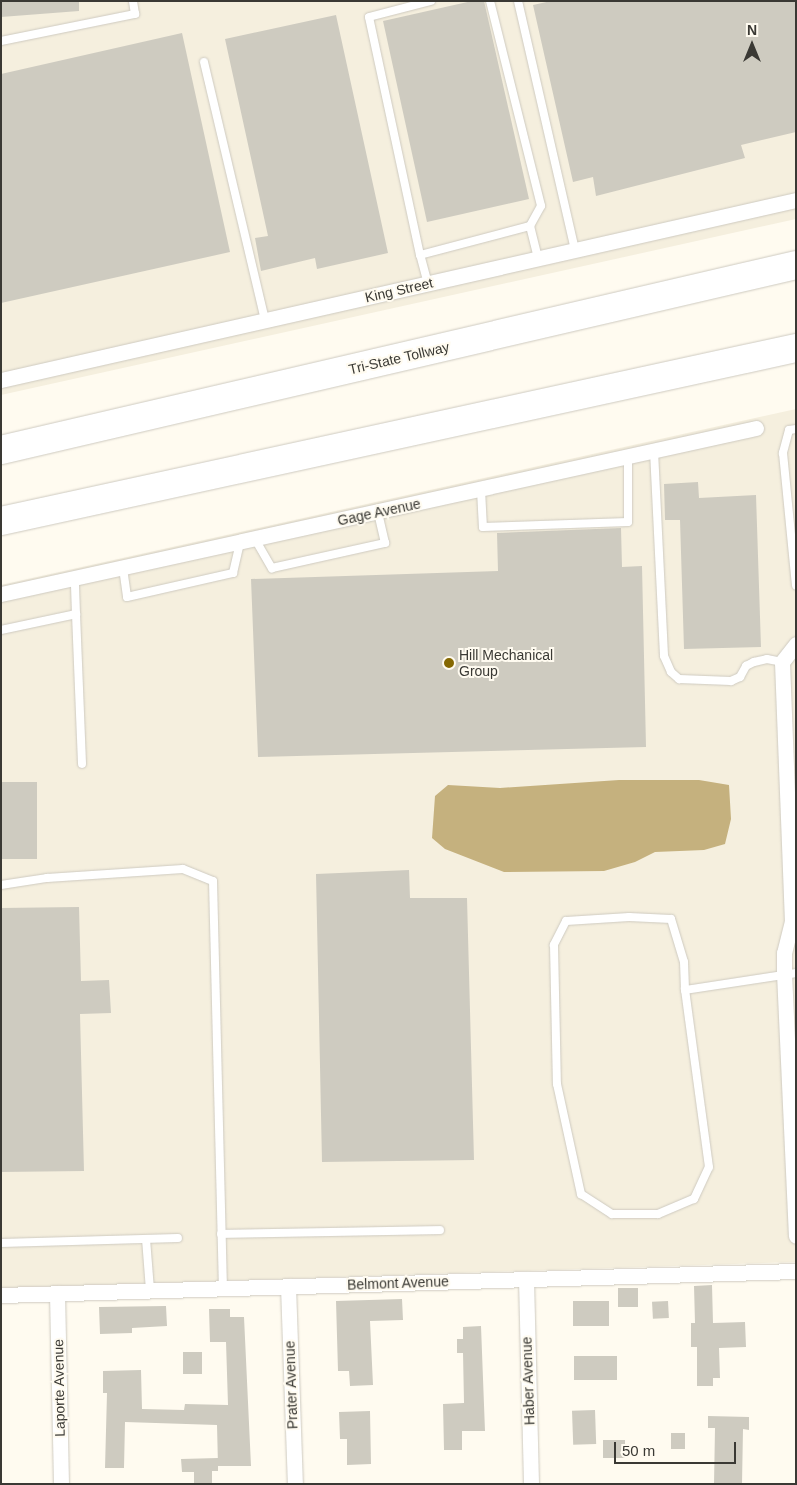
<!DOCTYPE html>
<style>
body{margin:0}
#map{position:relative;width:797px;height:1485px;overflow:hidden;background:#fffbf0;font-family:Arial,sans-serif}
div>[style]{position:absolute}
.built>*{inset:0;background:#f5efde}
.water>*{inset:0;background:#c5b17e}
.building>*{inset:0;background:#cecbc0;transform-origin:0 0}
.roads{filter:drop-shadow(0 0 1px #cecac0) drop-shadow(0 0 1px #cecac0)}
.lane>*{height:8px;margin:-4px;padding:0 4px;transform-origin:4px;border-radius:4px;background:#fff}
.street>*{height:15px;margin:-7.5px;padding:0 7.5px;transform-origin:7.5px;border-radius:7.5px;background:#fff}
.highway>*{height:28px;margin:-14px;padding:0 14px;transform-origin:14px;border-radius:14px;background:#fff}
.dots>*{width:14px;height:14px;translate:-50% -50%;box-sizing:border-box;border:2px solid #fffbf0;border-radius:50%}
span{translate:-50% -50%;white-space:nowrap;text-align:center;line-height:1.15;-webkit-text-stroke:4px #fffbf0;paint-order:stroke}
.street-label{font-size:14px;color:#3a3934}
.poi-label{font-size:14px;color:#3a3934}
.left{translate:0 -50%;text-align:left}
.frame{position:absolute;inset:0;border:2px solid #3a3934;pointer-events:none}
.north{position:absolute;left:727px;top:20px;width:50px;height:50px;-webkit-text-stroke:4px #fffbf0;paint-order:stroke;rotate:0deg;font-size:14px;font-weight:700;line-height:20px;text-align:center;color:#3a3934}
.north::after{content:'';display:block;margin:auto;width:18px;height:22px;background:#3a3934;clip-path:polygon(50% 0,100% 100%,50% 72%,0 100%)}
.scale{position:absolute;left:614px;top:1442px;width:122px;height:22px;box-sizing:border-box;border:2px solid #3a3934;border-top:0;padding-left:6px;font-size:15px;line-height:18px;white-space:nowrap;color:#3a3934;-webkit-text-stroke:4px #fffbf0;paint-order:stroke}
</style>
<div id="map">
<div class="built">
<i style="clip-path:polygon(1px 1px,796px 1px,796px 219px,1px 395px)"></i>
<i style="clip-path:polygon(796px 409px,796px 1262px,1px 1288px,1px 585px)"></i>
</div>
<div class="water">
<i style="clip-path:polygon(619px 780px,699px 780px,729px 785px,731px 819px,725px 844px,704px 850px,655px 852px,635px 862px,604px 871px,504px 872px,445px 849px,432px 838px,435px 796px,448px 785px,500px 788px)"></i>
</div>
<div class="building">
<i style="clip-path:polygon(1px 1px,79px 1px,79px 11px,1px 17px)"></i>
<i style="clip-path:polygon(472px 1px,484px 1px,529px 199px,427px 222px,383px 21px)"></i>
<i style="clip-path:polygon(551px 1px,796px 1px,796px 132px,741px 145px,745px 158px,596px 196px,593px 177px,573px 182px,533px 5px)"></i>
<i style="clip-path:polygon(336px 15px,388px 253px,317px 269px,315px 258px,261px 271px,255px 238px,268px 236px,225px 39px)"></i>
<i style="clip-path:polygon(182px 33px,230px 252px,1px 303px,1px 74px)"></i>
<i style="clip-path:polygon(698px 482px,699px 498px,756px 495px,761px 647px,684px 649px,680px 520px,665px 520px,664px 484px)"></i>
<i style="clip-path:polygon(621px 528px,622px 567px,642px 566px,646px 747px,258px 757px,251px 579px,498px 571px,497px 533px)"></i>
<i style="left:1px;top:782px;width:36px;height:77px"></i>
<i style="clip-path:polygon(409px 870px,410px 898px,467px 898px,474px 1160px,322px 1162px,316px 874px)"></i>
<i style="clip-path:polygon(79px 907px,81px 981px,109px 980px,111px 1013px,80px 1014px,84px 1171px,1px 1172px,1px 908px)"></i>
<i style="clip-path:polygon(712px 1285px,713px 1323px,745px 1322px,746px 1347px,719px 1348px,720px 1378px,713px 1378px,713px 1386px,697px 1386px,697px 1347px,691px 1347px,691px 1323px,695px 1323px,694px 1286px)"></i>
<i style="left:618px;top:1288px;width:20px;height:19px"></i>
<i style="clip-path:polygon(402px 1299px,403px 1320px,370px 1321px,373px 1385px,350px 1386px,349px 1371px,338px 1371px,336px 1301px)"></i>
<i style="left:573px;top:1301px;width:36px;height:25px"></i>
<i style="left:668px;top:1301px;width:17px;height:16px;rotate:87deg"></i>
<i style="clip-path:polygon(166px 1306px,167px 1326px,132px 1328px,132px 1333px,100px 1334px,99px 1307px)"></i>
<i style="clip-path:polygon(209px 1309px,230px 1309px,230px 1317px,244px 1317px,251px 1466px,218px 1466px,217px 1425px,125px 1422px,124px 1468px,105px 1468px,107px 1393px,103px 1393px,103px 1371px,141px 1370px,142px 1409px,184px 1410px,185px 1404px,228px 1405px,226px 1342px,210px 1342px)"></i>
<i style="clip-path:polygon(481px 1326px,485px 1431px,462px 1431px,462px 1450px,444px 1450px,443px 1404px,464px 1403px,463px 1353px,457px 1353px,457px 1339px,463px 1339px,463px 1327px)"></i>
<i style="left:183px;top:1352px;width:19px;height:22px"></i>
<i style="left:617px;top:1356px;width:24px;height:43px;rotate:90deg"></i>
<i style="left:595px;top:1410px;width:34px;height:23px;rotate:88deg"></i>
<i style="clip-path:polygon(370px 1411px,371px 1464px,347px 1465px,347px 1439px,340px 1439px,339px 1412px)"></i>
<i style="clip-path:polygon(708px 1416px,749px 1417px,749px 1430px,743px 1429px,742px 1484px,714px 1484px,715px 1428px,708px 1428px)"></i>
<i style="left:671px;top:1433px;width:14px;height:16px"></i>
<i style="left:603px;top:1440px;width:22px;height:18px"></i>
<i style="clip-path:polygon(218px 1458px,218px 1471px,212px 1471px,212px 1484px,194px 1484px,194px 1472px,182px 1472px,181px 1459px)"></i>
</div>
<div class="roads">
<div class="lane">
<i style="left:490px;top:1px;width:211px;rotate:76deg"></i>
<i style="left:541px;top:206px;width:23px;rotate:119deg"></i>
<i style="left:518px;top:1px;width:255px;rotate:77.1deg"></i>
<i style="left:1px;top:41px;width:137px;rotate:-11.4deg"></i>
<i style="left:135px;top:14px;width:13px;rotate:-99deg"></i>
<i style="left:204px;top:62px;width:265px;rotate:76.7deg"></i>
<i style="left:420px;top:255px;width:243px;rotate:-102.1deg"></i>
<i style="left:369px;top:17px;width:64px;rotate:-14.5deg"></i>
<i style="left:428px;top:284px;width:30px;rotate:-105deg"></i>
<i style="left:420px;top:255px;width:114px;rotate:-14.8deg"></i>
<i style="left:530px;top:226px;width:34px;rotate:76deg"></i>
<i style="left:796px;top:429px;width:7px;rotate:172deg"></i>
<i style="left:789px;top:430px;width:24px;rotate:105deg"></i>
<i style="left:783px;top:453px;width:133px;rotate:84.4deg"></i>
<i style="left:654px;top:451px;width:205px;rotate:87.2deg"></i>
<i style="left:664px;top:656px;width:17px;rotate:66deg"></i>
<i style="left:671px;top:672px;width:11px;rotate:41deg"></i>
<i style="left:679px;top:679px;width:52px;rotate:2.2deg"></i>
<i style="left:731px;top:681px;width:10px;rotate:-24deg"></i>
<i style="left:740px;top:677px;width:13px;rotate:-61deg"></i>
<i style="left:746px;top:666px;width:9px;rotate:-27deg"></i>
<i style="left:754px;top:662px;width:13px;rotate:-13deg"></i>
<i style="left:767px;top:659px;width:15px;rotate:11deg"></i>
<i style="left:481px;top:490px;width:37px;rotate:87deg"></i>
<i style="left:483px;top:527px;width:145px;rotate:-2deg"></i>
<i style="left:628px;top:522px;width:65px;rotate:-90deg"></i>
<i style="left:255px;top:539px;width:34px;rotate:60deg"></i>
<i style="left:272px;top:568px;width:116px;rotate:-12.5deg"></i>
<i style="left:385px;top:543px;width:31px;rotate:-103deg"></i>
<i style="left:123px;top:568px;width:29px;rotate:82deg"></i>
<i style="left:127px;top:597px;width:109px;rotate:-12.8deg"></i>
<i style="left:233px;top:573px;width:32px;rotate:-77deg"></i>
<i style="left:76px;top:614px;width:150px;rotate:87.7deg"></i>
<i style="left:1px;top:630px;width:77px;rotate:-12deg"></i>
<i style="left:76px;top:614px;width:36px;rotate:-92deg"></i>
<i style="left:1px;top:885px;width:47px;rotate:-8.7deg"></i>
<i style="left:47px;top:878px;width:136px;rotate:-3.8deg"></i>
<i style="left:183px;top:869px;width:32px;rotate:22deg"></i>
<i style="left:213px;top:881px;width:407px;rotate:88.6deg"></i>
<i style="left:685px;top:990px;width:28px;rotate:-92deg"></i>
<i style="left:684px;top:962px;width:45px;rotate:-106.8deg"></i>
<i style="left:671px;top:919px;width:42px;rotate:-177.3deg"></i>
<i style="left:629px;top:917px;width:63px;rotate:176.4deg"></i>
<i style="left:566px;top:921px;width:27px;rotate:117deg"></i>
<i style="left:554px;top:945px;width:139px;rotate:88.8deg"></i>
<i style="left:557px;top:1084px;width:113px;rotate:77.7deg"></i>
<i style="left:581px;top:1194px;width:37px;rotate:33deg"></i>
<i style="left:612px;top:1214px;width:46px"></i>
<i style="left:658px;top:1214px;width:39px;rotate:-23deg"></i>
<i style="left:694px;top:1199px;width:35px;rotate:-65deg"></i>
<i style="left:709px;top:1167px;width:179px;rotate:-97.7deg"></i>
<i style="left:685px;top:990px;width:112px;rotate:-8.7deg"></i>
<i style="left:221px;top:1234px;width:219px;rotate:-1deg"></i>
<i style="left:146px;top:1239px;width:51px;rotate:85.5deg"></i>
<i style="left:1px;top:1243px;width:177px;rotate:-1.6deg"></i>
</div>
<div class="street">
<i style="left:1px;top:380px;width:815px;rotate:-12.76deg"></i>
<i style="left:1px;top:594px;width:773px;rotate:-12.4deg"></i>
<i style="left:796px;top:644px;width:23px;rotate:128deg"></i>
<i style="left:782px;top:662px;width:259px;rotate:87.8deg"></i>
<i style="left:792px;top:921px;width:33px;rotate:104deg"></i>
<i style="left:784px;top:953px;width:20px;rotate:90deg"></i>
<i style="left:784px;top:973px;width:263px;rotate:87.4deg"></i>
<i style="left:526px;top:1279px;width:205px;rotate:88.6deg"></i>
<i style="left:288px;top:1286px;width:198px;rotate:88deg"></i>
<i style="left:57px;top:1293px;width:191px;rotate:88.8deg"></i>
<i style="left:1px;top:1295px;width:795px;rotate:-1.73deg"></i>
</div>
<div class="highway">
<i style="left:1px;top:450px;width:816px;rotate:-13.1deg"></i>
<i style="left:1px;top:521px;width:814px;rotate:-12.28deg"></i>
</div>
</div>
<div class="dots">
<i style="left:449px;top:663px;background:#856802"></i>
</div>
<div class="street-label">
<span style="left:399px;top:290px;rotate:-13deg">King Street</span>
<span style="left:399px;top:358px;rotate:-13deg">Tri-State Tollway</span>
<span style="left:379px;top:512px;rotate:-12deg">Gage Avenue</span>
<span style="left:398px;top:1283px;rotate:-2deg">Belmont Avenue</span>
<span style="left:528px;top:1381px;rotate:-92deg">Haber Avenue</span>
<span style="left:291px;top:1385px;rotate:-92deg">Prater Avenue</span>
<span style="left:59px;top:1388px;rotate:-91deg">Laporte Avenue</span>
</div>
<div class="poi-label">
<span class="left" style="left:459px;top:663px">Hill Mechanical<br>Group</span>
</div>
<div class="frame"></div>
<div class="north">N</div>
<div class="scale">50 m</div>
</div>
